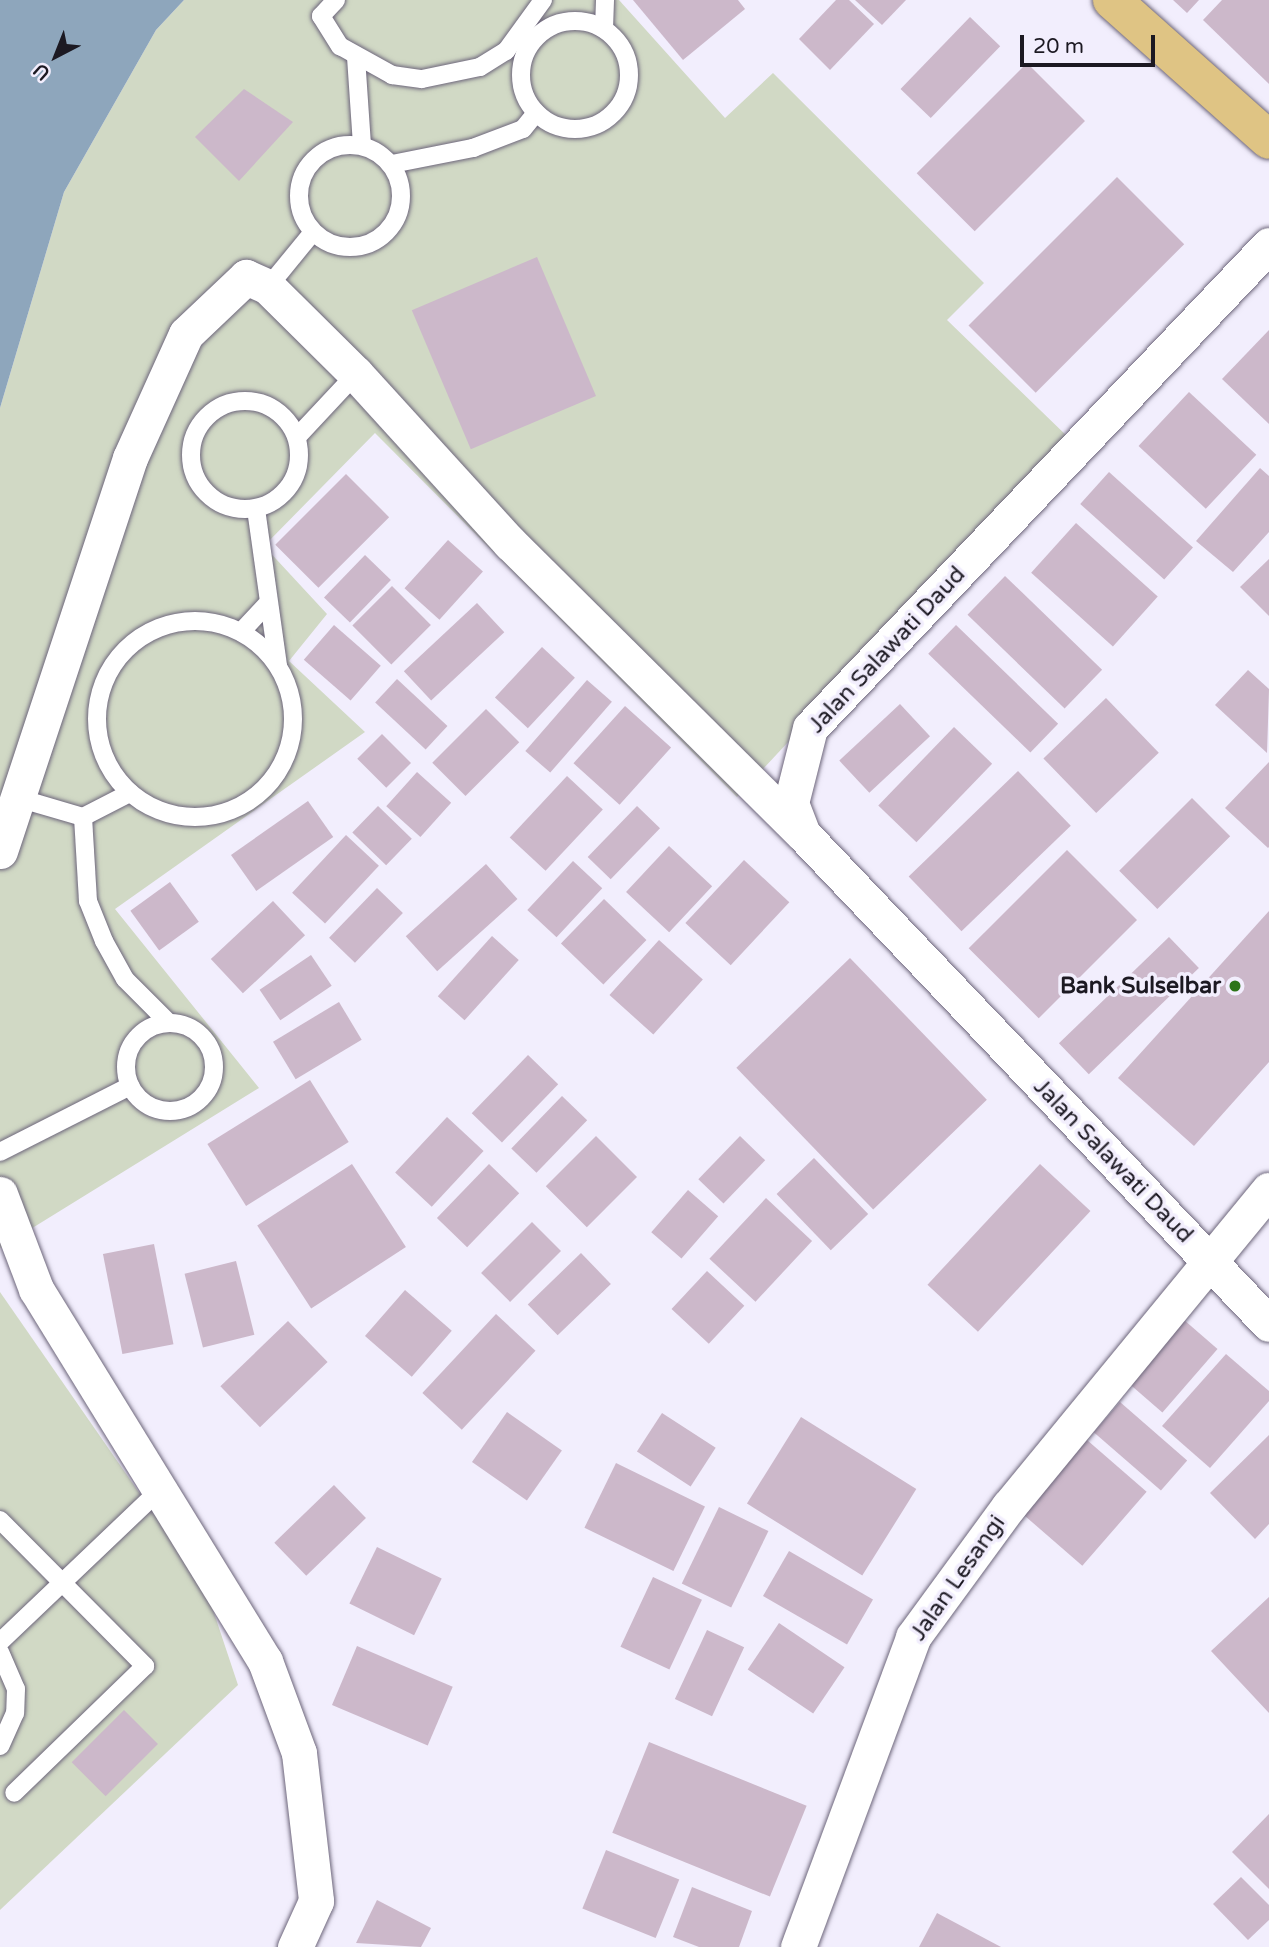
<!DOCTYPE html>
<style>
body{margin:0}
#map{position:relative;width:1269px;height:1947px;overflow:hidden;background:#f2eefd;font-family:"Varela Round",sans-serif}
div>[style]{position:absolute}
.green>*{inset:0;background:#d1d9c5}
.water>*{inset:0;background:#8ea6bc}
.building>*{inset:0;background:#ccb8ca;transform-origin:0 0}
.roads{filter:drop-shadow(0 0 2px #6d667b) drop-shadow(0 0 2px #6d667b)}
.service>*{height:18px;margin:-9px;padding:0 9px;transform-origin:9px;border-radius:9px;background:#fff}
.service>.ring{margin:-9px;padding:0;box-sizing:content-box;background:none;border:18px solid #fff;border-radius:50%}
.minor>*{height:35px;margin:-17.5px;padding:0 17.5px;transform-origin:17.5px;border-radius:17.5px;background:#fff}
.trunk>*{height:38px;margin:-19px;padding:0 19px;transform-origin:19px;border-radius:19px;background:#dfc484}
.dots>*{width:19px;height:19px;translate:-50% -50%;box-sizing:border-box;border:4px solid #f2eefd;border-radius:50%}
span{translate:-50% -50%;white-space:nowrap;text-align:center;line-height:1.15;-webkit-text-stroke:7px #f2eefd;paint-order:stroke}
.street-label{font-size:23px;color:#1c1922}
.poi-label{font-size:23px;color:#1c1922;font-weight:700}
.right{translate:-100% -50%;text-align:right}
.north{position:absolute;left:21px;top:21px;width:70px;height:70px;-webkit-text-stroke:5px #f2eefd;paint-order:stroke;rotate:222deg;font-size:19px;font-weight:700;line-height:28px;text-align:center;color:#1c1922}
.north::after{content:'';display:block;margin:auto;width:24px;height:32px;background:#1c1922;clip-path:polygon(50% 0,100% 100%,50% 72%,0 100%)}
.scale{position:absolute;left:1020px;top:35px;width:135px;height:32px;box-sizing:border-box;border:4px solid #1c1922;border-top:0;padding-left:9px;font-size:21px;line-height:24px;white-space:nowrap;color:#1c1922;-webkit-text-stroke:5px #f2eefd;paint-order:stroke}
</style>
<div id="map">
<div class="green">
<i style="clip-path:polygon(184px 0,619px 0,725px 118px,773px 73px,984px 283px,947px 320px,1070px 439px,737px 797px,375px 433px,264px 546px,327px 614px,289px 661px,365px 732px,115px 909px,259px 1088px,0 1248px,0 408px,64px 192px,156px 30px)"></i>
<i style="clip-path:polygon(0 1292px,206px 1589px,238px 1685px,0 1910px)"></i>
</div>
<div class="water">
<i style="clip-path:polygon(0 0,184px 0,156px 30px,64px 192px,0 408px)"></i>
</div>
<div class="building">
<i style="clip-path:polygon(633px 0,738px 0,745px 9px,683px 60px)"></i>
<i style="clip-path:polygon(836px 0,849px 0,874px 24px,830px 70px,799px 39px)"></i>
<i style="clip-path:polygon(855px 0,906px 0,882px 25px)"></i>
<i style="clip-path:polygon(1173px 0,1199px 0,1187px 13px)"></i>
<i style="clip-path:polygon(1222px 0,1269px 0,1269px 84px,1203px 20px)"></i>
<i style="left:970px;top:17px;width:42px;height:100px;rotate:44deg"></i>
<i style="left:1027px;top:63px;width:82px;height:156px;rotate:45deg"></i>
<i style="clip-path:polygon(244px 89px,293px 122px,239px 181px,195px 137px)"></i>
<i style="left:1117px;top:177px;width:95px;height:210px;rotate:45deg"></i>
<i style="left:537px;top:257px;width:151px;height:136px;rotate:67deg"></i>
<i style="clip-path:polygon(1269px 330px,1269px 424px,1222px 379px)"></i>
<i style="left:1189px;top:392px;width:92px;height:74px;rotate:43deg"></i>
<i style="clip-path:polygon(1260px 468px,1269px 476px,1269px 532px,1233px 572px,1196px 541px)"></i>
<i style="left:1109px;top:472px;width:113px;height:43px;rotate:42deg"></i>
<i style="left:346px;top:474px;width:61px;height:100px;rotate:45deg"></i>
<i style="left:1076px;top:523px;width:110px;height:67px;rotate:42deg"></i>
<i style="left:448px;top:540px;width:47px;height:65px;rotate:42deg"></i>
<i style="left:365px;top:555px;width:36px;height:59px;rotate:44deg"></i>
<i style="clip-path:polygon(1269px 559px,1269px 616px,1240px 587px)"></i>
<i style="left:1005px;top:576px;width:135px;height:54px;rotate:44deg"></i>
<i style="left:392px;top:586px;width:55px;height:56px;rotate:45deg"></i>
<i style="left:477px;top:603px;width:40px;height:100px;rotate:47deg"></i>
<i style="left:334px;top:625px;width:62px;height:46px;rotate:41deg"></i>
<i style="left:956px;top:625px;width:142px;height:40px;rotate:44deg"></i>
<i style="left:542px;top:647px;width:45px;height:69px;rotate:43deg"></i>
<i style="clip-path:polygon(1248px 670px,1269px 689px,1267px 753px,1215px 705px)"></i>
<i style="left:397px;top:679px;width:69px;height:32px;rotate:43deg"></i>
<i style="left:587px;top:680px;width:33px;height:94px;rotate:41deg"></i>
<i style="left:1106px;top:698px;width:76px;height:87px;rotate:46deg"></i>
<i style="left:900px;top:704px;width:44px;height:83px;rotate:47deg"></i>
<i style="left:625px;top:706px;width:62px;height:77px;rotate:42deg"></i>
<i style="left:486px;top:709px;width:47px;height:76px;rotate:45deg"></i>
<i style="left:954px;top:727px;width:53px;height:109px;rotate:44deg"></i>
<i style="left:382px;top:734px;width:41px;height:35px;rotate:45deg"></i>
<i style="clip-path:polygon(1269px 762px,1269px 847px,1268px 848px,1225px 808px)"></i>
<i style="left:1018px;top:771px;width:76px;height:152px;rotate:46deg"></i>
<i style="left:417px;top:772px;width:46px;height:46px;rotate:42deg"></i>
<i style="left:567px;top:776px;width:49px;height:84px;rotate:43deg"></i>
<i style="left:1192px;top:798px;width:54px;height:103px;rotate:45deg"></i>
<i style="left:308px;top:801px;width:44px;height:94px;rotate:55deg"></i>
<i style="left:378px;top:806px;width:47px;height:37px;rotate:44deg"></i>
<i style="left:637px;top:806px;width:32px;height:71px;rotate:44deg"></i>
<i style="left:346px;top:835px;width:45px;height:79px;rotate:43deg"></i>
<i style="left:669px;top:846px;width:59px;height:63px;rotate:43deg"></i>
<i style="left:1067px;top:850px;width:99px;height:139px;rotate:45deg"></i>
<i style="left:744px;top:860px;width:62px;height:86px;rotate:43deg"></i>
<i style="left:573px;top:861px;width:40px;height:67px;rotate:43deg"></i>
<i style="left:486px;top:864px;width:47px;height:108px;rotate:48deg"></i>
<i style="left:170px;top:882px;width:49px;height:49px;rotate:54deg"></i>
<i style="left:377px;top:888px;width:36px;height:69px;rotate:44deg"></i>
<i style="left:604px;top:899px;width:59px;height:62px;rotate:44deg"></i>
<i style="left:273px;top:901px;width:47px;height:85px;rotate:47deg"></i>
<i style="clip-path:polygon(1269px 911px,1269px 1062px,1194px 1146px,1118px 1078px)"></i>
<i style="left:492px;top:936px;width:36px;height:81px;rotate:42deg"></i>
<i style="left:1169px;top:937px;width:43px;height:153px;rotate:46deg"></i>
<i style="left:659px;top:940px;width:59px;height:74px;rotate:42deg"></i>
<i style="left:311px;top:955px;width:37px;height:62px;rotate:56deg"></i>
<i style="left:850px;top:958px;width:197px;height:158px;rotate:46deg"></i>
<i style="left:339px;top:1002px;width:44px;height:77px;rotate:59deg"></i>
<i style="left:528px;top:1055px;width:42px;height:81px;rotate:44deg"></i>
<i style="left:310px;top:1080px;width:73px;height:121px;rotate:58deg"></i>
<i style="left:562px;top:1096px;width:35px;height:73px;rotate:44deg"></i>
<i style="left:447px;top:1117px;width:50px;height:76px;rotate:43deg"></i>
<i style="left:596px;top:1136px;width:58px;height:71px;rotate:45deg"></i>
<i style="left:740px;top:1136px;width:35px;height:60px;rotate:44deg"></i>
<i style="left:814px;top:1158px;width:78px;height:52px;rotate:46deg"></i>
<i style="left:352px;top:1164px;width:99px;height:113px;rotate:57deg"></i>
<i style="left:489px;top:1164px;width:42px;height:75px;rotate:44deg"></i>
<i style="left:1040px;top:1164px;width:69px;height:165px;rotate:43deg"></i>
<i style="left:688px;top:1190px;width:40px;height:56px;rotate:41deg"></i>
<i style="left:766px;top:1198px;width:63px;height:83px;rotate:43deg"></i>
<i style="left:532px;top:1222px;width:41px;height:72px;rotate:45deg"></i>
<i style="left:154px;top:1244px;width:102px;height:52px;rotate:79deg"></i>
<i style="left:581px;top:1253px;width:43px;height:74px;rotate:46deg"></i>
<i style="left:236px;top:1261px;width:76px;height:53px;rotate:76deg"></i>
<i style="left:707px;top:1271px;width:51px;height:52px;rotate:43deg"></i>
<i style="left:405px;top:1290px;width:62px;height:61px;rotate:41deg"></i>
<i style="left:1176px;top:1313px;width:55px;height:84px;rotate:41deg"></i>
<i style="left:496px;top:1314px;width:54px;height:108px;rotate:43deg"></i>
<i style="left:288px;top:1321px;width:57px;height:94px;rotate:46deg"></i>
<i style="clip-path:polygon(1226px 1354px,1269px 1391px,1269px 1401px,1210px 1468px,1162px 1426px)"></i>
<i style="left:1120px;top:1402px;width:89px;height:40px;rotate:41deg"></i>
<i style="left:507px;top:1412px;width:67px;height:61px;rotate:35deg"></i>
<i style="left:662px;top:1413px;width:64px;height:46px;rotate:33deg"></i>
<i style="left:801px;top:1417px;width:136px;height:102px;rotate:32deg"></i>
<i style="clip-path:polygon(1269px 1435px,1269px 1524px,1255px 1539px,1210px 1493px)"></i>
<i style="left:1087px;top:1440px;width:79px;height:98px;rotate:41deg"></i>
<i style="left:616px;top:1463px;width:99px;height:72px;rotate:26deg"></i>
<i style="left:334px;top:1485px;width:46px;height:83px;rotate:46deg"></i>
<i style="left:719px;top:1507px;width:55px;height:85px;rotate:26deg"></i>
<i style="left:377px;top:1547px;width:72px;height:63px;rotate:26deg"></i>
<i style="left:789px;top:1551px;width:97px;height:52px;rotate:30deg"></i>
<i style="left:653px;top:1577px;width:54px;height:77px;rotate:25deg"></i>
<i style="clip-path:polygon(1269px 1597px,1269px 1713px,1211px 1651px)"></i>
<i style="left:779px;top:1623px;width:79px;height:56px;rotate:34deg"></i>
<i style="left:707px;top:1630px;width:41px;height:76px;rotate:25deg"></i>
<i style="left:357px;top:1646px;width:104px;height:64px;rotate:23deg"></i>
<i style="left:124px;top:1710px;width:48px;height:74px;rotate:45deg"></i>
<i style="left:649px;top:1742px;width:170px;height:98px;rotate:22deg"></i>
<i style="clip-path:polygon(1269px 1814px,1269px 1889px,1232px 1852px)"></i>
<i style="left:606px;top:1850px;width:79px;height:63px;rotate:22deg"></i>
<i style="clip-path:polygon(1241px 1877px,1269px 1905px,1269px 1920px,1248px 1940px,1213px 1904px)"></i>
<i style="clip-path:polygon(692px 1887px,752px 1911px,739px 1947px,699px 1947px,673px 1937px)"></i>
<i style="clip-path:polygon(377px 1900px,431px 1928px,421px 1947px,356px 1943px)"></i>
<i style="clip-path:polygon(937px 1913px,1001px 1947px,919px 1947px)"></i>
</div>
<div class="roads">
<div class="service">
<i style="left:336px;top:0;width:22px;rotate:133deg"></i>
<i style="left:321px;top:16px;width:36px;rotate:58deg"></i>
<i style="left:340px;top:46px;width:60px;rotate:29.1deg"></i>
<i style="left:392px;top:75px;width:30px;rotate:8deg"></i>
<i style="left:422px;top:79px;width:59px;rotate:-11.7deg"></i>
<i style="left:480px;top:67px;width:31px;rotate:-32deg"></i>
<i style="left:506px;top:51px;width:63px;rotate:-54deg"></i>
<i class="ring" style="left:521px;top:21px;width:90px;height:90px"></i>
<i style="left:604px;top:29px;width:29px;rotate:-88deg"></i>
<i style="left:356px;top:57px;width:88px;rotate:86.1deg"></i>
<i class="ring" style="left:299px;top:145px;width:84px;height:84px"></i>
<i style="left:392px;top:164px;width:83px;rotate:-11.2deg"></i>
<i style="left:473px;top:148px;width:53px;rotate:-20.8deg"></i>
<i style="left:523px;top:129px;width:21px;rotate:-51deg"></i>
<i style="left:268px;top:287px;width:71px;rotate:-50.7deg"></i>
<i class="ring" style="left:191px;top:401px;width:90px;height:90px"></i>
<i style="left:297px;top:437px;width:86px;rotate:-46.9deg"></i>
<i style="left:256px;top:509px;width:158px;rotate:82deg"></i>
<i class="ring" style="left:97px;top:621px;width:178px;height:178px"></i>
<i style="left:241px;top:632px;width:37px;rotate:-47deg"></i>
<i style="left:18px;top:798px;width:68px;rotate:16.3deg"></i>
<i style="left:83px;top:817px;width:53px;rotate:-27.1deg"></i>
<i style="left:83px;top:817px;width:84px;rotate:86.6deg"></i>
<i style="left:88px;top:901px;width:43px;rotate:68.2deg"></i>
<i style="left:104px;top:941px;width:43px;rotate:61.1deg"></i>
<i style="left:125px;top:979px;width:62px;rotate:45deg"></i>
<i class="ring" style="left:126px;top:1023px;width:70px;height:70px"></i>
<i style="left:0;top:1152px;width:146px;rotate:-26.9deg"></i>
<i style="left:0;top:1520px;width:206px;rotate:45.2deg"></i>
<i style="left:145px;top:1666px;width:182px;rotate:135.9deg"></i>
<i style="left:0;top:1642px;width:225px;rotate:-43.6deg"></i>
<i style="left:0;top:1652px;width:40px;rotate:66.6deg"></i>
<i style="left:16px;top:1689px;width:24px;rotate:92deg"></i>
<i style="left:15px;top:1713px;width:36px;rotate:114deg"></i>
</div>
<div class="minor">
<i style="left:1269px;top:245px;width:666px;rotate:133.54deg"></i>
<i style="left:810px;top:728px;width:77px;rotate:104.2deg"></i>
<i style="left:791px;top:803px;width:33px;rotate:69deg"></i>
<i style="left:803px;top:834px;width:676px;rotate:46.44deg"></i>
<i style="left:0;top:851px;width:414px;rotate:-71.7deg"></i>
<i style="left:130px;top:458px;width:136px;rotate:-65.7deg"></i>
<i style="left:186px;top:334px;width:83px;rotate:-43.5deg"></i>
<i style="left:246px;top:277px;width:24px;rotate:24deg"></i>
<i style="left:268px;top:287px;width:124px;rotate:44.7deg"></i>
<i style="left:356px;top:374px;width:229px;rotate:47.7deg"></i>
<i style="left:510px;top:543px;width:410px;rotate:44.8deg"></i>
<i style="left:0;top:1194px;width:102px;rotate:69.2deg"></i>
<i style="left:36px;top:1289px;width:437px;rotate:58.4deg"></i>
<i style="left:265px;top:1661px;width:98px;rotate:69.7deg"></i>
<i style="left:299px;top:1753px;width:149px;rotate:83.4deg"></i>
<i style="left:316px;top:1901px;width:51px;rotate:114.5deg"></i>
<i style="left:798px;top:1947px;width:331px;rotate:-69.6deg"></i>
<i style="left:913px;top:1637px;width:162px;rotate:-53.8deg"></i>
<i style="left:1009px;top:1506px;width:409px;rotate:-50.6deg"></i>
</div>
<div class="trunk">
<i style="left:1112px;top:0;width:210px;rotate:41.7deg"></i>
</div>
</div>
<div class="dots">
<i style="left:1235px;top:986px;background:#2c7418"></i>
</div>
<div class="street-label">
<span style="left:887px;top:650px;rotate:-47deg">Jalan Salawati Daud</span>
<span style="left:1113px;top:1161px;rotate:46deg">Jalan Salawati Daud</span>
<span style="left:958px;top:1578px;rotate:-55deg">Jalan Lesangi</span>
</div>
<div class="poi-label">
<span class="right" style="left:1221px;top:986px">Bank Sulselbar</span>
</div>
<div class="north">U</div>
<div class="scale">20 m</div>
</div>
